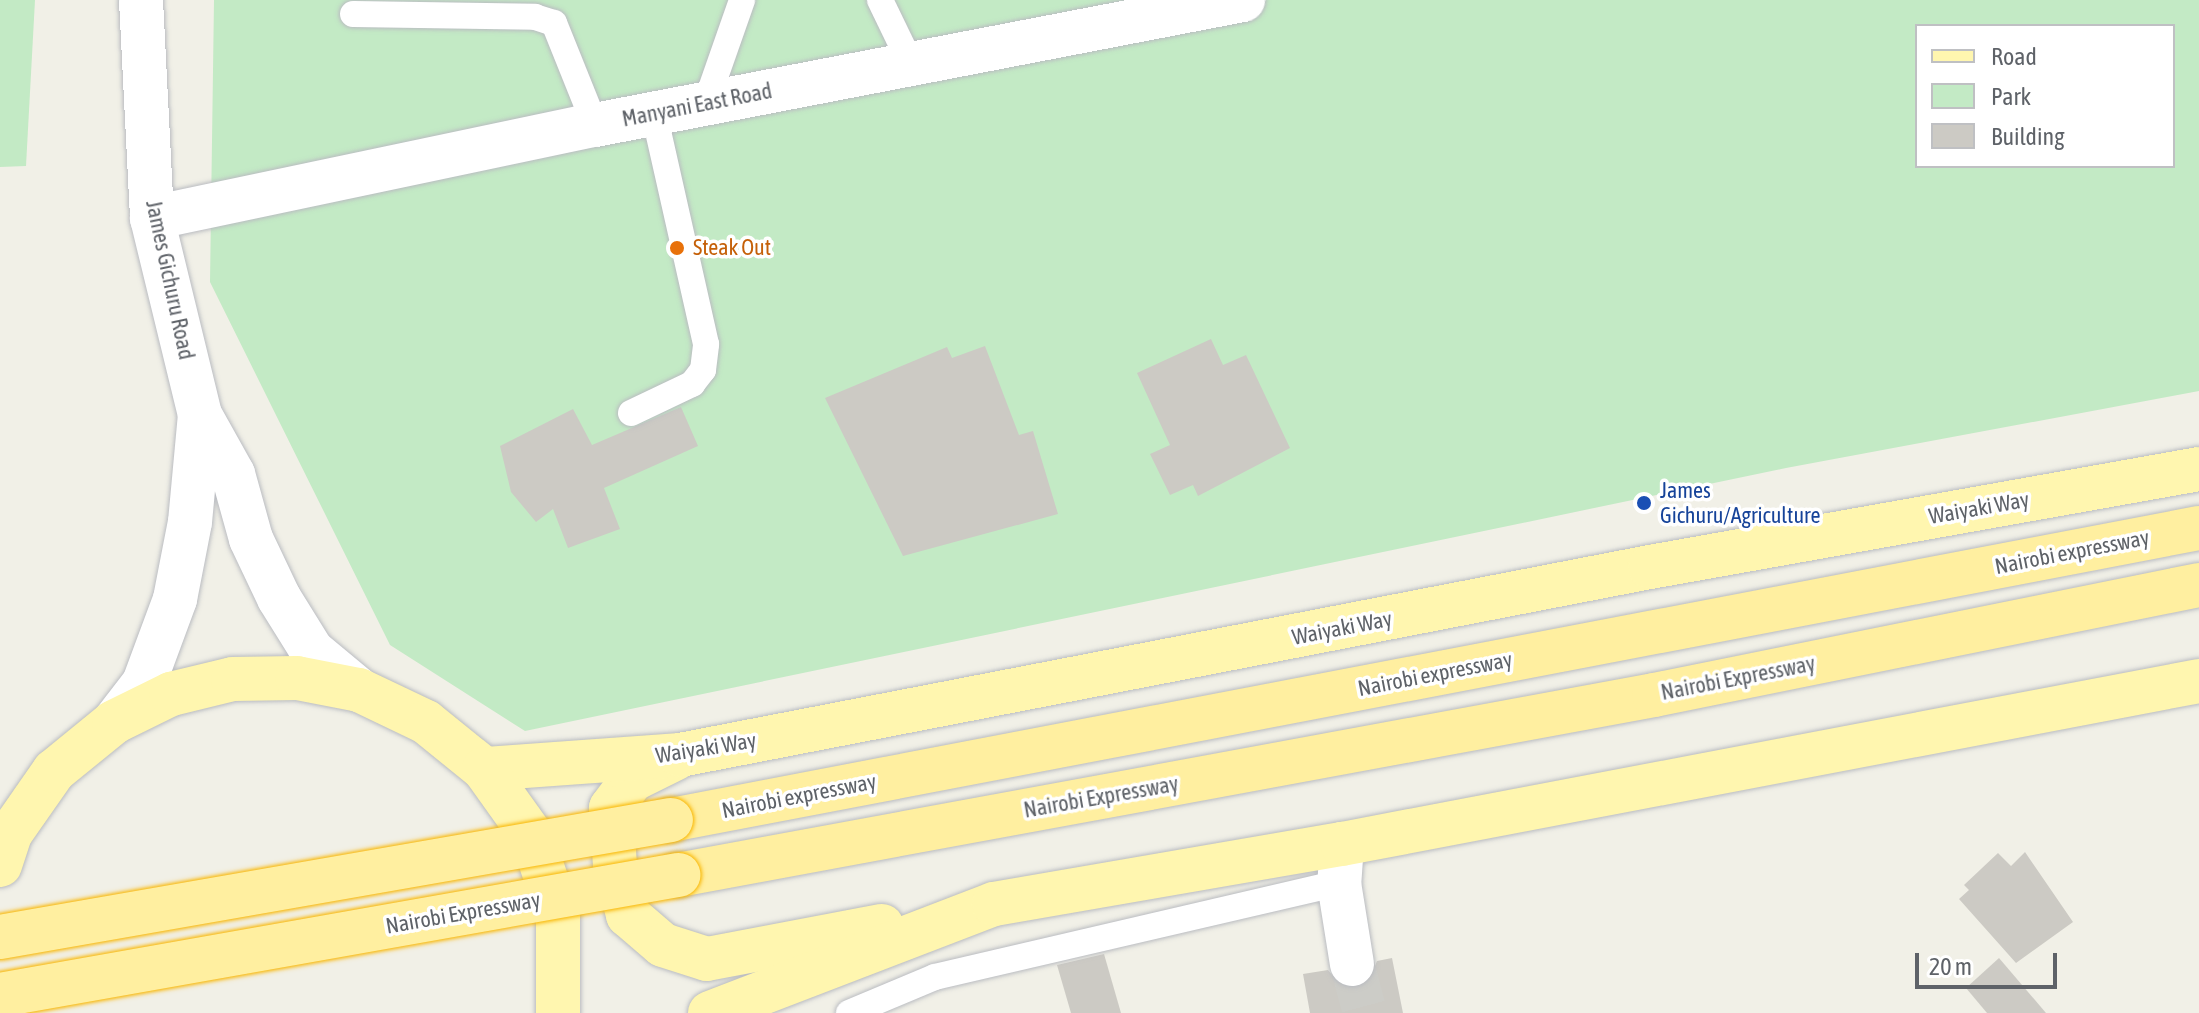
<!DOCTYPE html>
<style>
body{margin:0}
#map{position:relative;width:2199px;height:1013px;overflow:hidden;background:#f1f0e7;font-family:"Asap Condensed",sans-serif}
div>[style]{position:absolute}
.green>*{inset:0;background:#c3eac5}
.building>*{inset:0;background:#cccac4}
.minor-tunnel>*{height:44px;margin-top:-22px;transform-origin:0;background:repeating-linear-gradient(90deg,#ccccc7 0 44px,transparent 0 66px)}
.roads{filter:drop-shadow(0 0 2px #babcc1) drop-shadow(0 0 2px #babcc1)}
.service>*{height:26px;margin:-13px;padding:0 13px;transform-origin:13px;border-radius:13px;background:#fff}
.minor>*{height:44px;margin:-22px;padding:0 22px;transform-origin:22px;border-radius:22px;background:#fff}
.secondary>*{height:44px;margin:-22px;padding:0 22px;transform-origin:22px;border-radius:22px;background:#fff}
.primary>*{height:44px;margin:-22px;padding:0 22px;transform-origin:22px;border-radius:22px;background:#fff6af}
.trunk>*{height:44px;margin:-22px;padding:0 22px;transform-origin:22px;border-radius:22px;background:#ffefa0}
.bridges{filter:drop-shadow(0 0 2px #f9b600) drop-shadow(0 0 2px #f9b600)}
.trunk-bridge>*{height:44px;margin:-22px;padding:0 22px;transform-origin:22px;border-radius:22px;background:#ffefa0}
.dots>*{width:22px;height:22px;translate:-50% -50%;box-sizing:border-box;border:4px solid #fff;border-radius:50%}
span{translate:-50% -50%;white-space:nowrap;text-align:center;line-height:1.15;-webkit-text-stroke:7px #fff;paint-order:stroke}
.street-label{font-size:22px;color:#5e6268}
.food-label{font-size:22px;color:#c56008}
.left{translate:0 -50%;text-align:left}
.transit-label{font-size:22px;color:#164399}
.legend{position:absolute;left:1915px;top:24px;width:260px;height:144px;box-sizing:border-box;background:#fff;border:2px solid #bfc0c3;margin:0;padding:10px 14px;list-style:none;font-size:24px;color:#5e6268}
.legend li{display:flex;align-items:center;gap:16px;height:40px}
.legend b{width:40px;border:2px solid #bfc0c3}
.scale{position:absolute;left:1915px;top:953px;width:142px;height:36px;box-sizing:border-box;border:4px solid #5e6268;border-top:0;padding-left:10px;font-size:24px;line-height:28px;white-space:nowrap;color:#5e6268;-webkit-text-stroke:6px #fff;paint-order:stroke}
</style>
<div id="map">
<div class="green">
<i style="clip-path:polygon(0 0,35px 0,26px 166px,0 167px)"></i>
<i style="clip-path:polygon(evenodd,214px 0,2199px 0,2199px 391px,1786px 468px,525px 731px,390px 645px,210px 282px,214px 0,1917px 26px,2173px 26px,2173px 166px,1917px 166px,1917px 26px)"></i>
</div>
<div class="building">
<i style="clip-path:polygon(1211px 339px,1223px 365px,1246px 355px,1290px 448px,1198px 496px,1193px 485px,1170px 495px,1150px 454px,1170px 445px,1137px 373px)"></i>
<i style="clip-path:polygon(985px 346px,1019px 435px,1033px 431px,1058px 514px,903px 556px,825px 398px,947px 347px,952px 358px)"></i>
<i style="clip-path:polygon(681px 407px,698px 446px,604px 488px,620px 529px,568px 548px,553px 509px,536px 522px,511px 492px,500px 446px,573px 409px,592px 445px)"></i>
<i style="clip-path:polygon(2025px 852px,2073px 922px,2016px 963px,1959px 899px,1969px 890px,1964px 885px,1998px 853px,2011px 866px)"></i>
<i style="clip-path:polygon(1104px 954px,1121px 1013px,1071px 1013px,1057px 965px)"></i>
<i style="clip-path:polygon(1392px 958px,1403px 1013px,1310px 1013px,1303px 974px,1328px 970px,1342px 987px,1357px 988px,1368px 983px,1377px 961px)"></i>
<i style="clip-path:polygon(1999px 958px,2046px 1013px,1987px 1013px,1966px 988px)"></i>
</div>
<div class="minor-tunnel">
<i style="left:1352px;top:964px;width:51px;rotate:75.1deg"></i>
</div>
<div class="roads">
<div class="service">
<i style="left:880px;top:0;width:71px;rotate:64.2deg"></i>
<i style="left:353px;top:14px;width:182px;rotate:0.9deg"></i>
<i style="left:535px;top:17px;width:20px;rotate:18deg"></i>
<i style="left:554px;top:23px;width:110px;rotate:68.1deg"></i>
<i style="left:706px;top:103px;width:109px;rotate:-70.7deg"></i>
<i style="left:631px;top:413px;width:68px;rotate:-25.4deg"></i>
<i style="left:692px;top:384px;width:18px;rotate:-52deg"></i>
<i style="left:703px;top:370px;width:26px;rotate:-83deg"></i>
<i style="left:706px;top:344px;width:237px;rotate:-102.7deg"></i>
<i style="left:849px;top:1013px;width:93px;rotate:-22.7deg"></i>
<i style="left:935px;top:977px;width:415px;rotate:-13.1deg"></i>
</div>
<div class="minor">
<i style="left:152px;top:218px;width:453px;rotate:-11.9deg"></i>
<i style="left:595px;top:125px;width:660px;rotate:-10.92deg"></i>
<i style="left:1342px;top:844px;width:39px;rotate:94deg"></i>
<i style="left:1339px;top:883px;width:82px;rotate:80.9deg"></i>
</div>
<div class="secondary">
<i style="left:141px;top:0;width:218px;rotate:87.1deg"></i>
<i style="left:152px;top:218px;width:203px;rotate:76.3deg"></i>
<i style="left:200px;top:415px;width:68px;rotate:60.8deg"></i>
<i style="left:233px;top:474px;width:67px;rotate:74.5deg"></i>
<i style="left:251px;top:539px;width:65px;rotate:64.6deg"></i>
<i style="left:279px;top:598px;width:62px;rotate:58.1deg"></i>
<i style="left:312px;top:651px;width:61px;rotate:39.7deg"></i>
<i style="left:114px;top:722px;width:49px;rotate:-52.4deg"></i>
<i style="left:144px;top:683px;width:90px;rotate:-69.7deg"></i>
<i style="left:175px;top:599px;width:78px;rotate:-79deg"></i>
<i style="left:190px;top:522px;width:107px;rotate:-84.7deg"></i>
</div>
<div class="primary">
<i style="left:676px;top:758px;width:49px;rotate:153.4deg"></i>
<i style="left:632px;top:780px;width:35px;rotate:127deg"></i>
<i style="left:611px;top:808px;width:57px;rotate:86deg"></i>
<i style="left:615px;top:865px;width:52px;rotate:75.4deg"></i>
<i style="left:628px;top:915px;width:46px;rotate:40.6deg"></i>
<i style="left:663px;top:945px;width:46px;rotate:17.7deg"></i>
<i style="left:707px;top:959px;width:178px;rotate:-10.7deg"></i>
<i style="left:484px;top:769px;width:196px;rotate:-4.1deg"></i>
<i style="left:680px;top:755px;width:988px;rotate:-10.97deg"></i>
<i style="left:1650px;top:567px;width:558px;rotate:-10.12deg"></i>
<i style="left:0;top:865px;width:33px;rotate:-72deg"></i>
<i style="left:10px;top:834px;width:77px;rotate:-55.1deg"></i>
<i style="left:54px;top:771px;width:77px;rotate:-39.2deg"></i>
<i style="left:114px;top:722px;width:64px;rotate:-26.2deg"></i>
<i style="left:171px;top:694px;width:64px;rotate:-13.6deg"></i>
<i style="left:233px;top:679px;width:64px;rotate:-0.9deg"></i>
<i style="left:297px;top:678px;width:63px;rotate:11deg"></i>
<i style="left:359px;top:690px;width:74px;rotate:25.5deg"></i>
<i style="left:426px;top:722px;width:75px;rotate:39deg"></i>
<i style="left:484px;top:769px;width:82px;rotate:54.4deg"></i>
<i style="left:532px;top:836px;width:83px;rotate:71.8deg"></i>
<i style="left:558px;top:915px;width:98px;rotate:90deg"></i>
<i style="left:710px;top:1013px;width:304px;rotate:-21deg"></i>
<i style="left:994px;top:904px;width:353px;rotate:-9.8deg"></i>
<i style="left:1342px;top:844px;width:872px;rotate:-10.77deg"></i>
</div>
<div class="trunk">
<i style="left:671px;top:820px;width:1556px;rotate:-10.82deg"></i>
<i style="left:678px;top:875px;width:992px;rotate:-10.45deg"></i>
<i style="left:1654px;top:695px;width:556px;rotate:-11.41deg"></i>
</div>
</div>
<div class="bridges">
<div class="trunk-bridge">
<i style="left:0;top:937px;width:681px;rotate:-9.89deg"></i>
<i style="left:0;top:995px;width:689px;rotate:-10.04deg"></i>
</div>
</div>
<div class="dots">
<i style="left:677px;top:248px;background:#e8710a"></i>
<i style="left:1644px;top:503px;background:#1a4fb4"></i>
</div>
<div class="street-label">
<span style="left:697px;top:105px;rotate:-11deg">Manyani East Road</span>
<span style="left:170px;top:280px;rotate:78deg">James Gichuru Road</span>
<span style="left:1979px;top:508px;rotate:-10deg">Waiyaki Way</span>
<span style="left:2072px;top:552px;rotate:-11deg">Nairobi expressway</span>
<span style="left:1342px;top:628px;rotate:-11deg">Waiyaki Way</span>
<span style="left:1435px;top:674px;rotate:-11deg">Nairobi expressway</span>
<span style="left:1738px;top:678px;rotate:-11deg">Nairobi Expressway</span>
<span style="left:706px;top:748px;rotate:-9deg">Waiyaki Way</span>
<span style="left:799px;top:796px;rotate:-11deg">Nairobi expressway</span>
<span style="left:1101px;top:797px;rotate:-10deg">Nairobi Expressway</span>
<span style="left:463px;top:913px;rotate:-10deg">Nairobi Expressway</span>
</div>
<div class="food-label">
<span class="left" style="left:693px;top:248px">Steak Out</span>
</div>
<div class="transit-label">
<span class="left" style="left:1660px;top:503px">James<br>Gichuru/Agriculture</span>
</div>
<ul class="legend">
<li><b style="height:10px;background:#fff6af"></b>Road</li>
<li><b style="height:22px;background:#c3eac5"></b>Park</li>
<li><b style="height:22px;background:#cccac4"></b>Building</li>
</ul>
<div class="scale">20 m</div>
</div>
